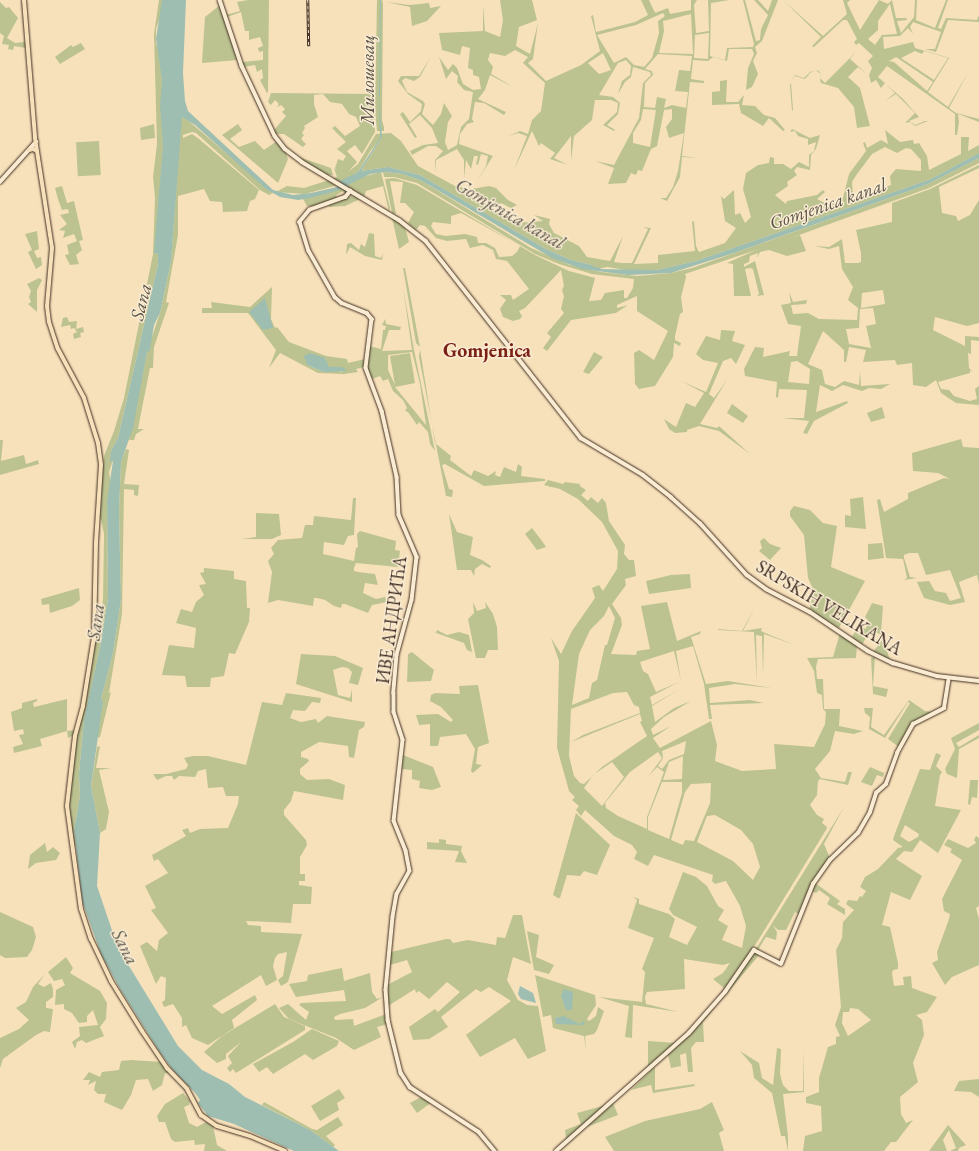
<!DOCTYPE html>
<meta charset="utf-8">
<style>
body{margin:0}
#map{position:relative;width:979px;height:1151px;overflow:hidden;background:#f7e1bb;font-family:"EB Garamond",serif}
div>[style]{position:absolute}
.green>*{inset:0;background:#bcc390;transform-origin:0 0}
.water>*{inset:0;background:#9dbeb1}
.stream>*{height:1px;margin:-0.5px;padding:0 0.5px;transform-origin:0.5px;border-radius:0.5px;background:#9dbeb1}
.canal>*{height:2px;margin:-1px;padding:0 1px;transform-origin:1px;border-radius:1px;background:#9dbeb1}
.roads{filter:drop-shadow(0 0 1px #412d21) drop-shadow(0 0 1px #412d21)}
.secondary>*{height:3.5px;margin:-1.75px;padding:0 1.75px;transform-origin:1.75px;border-radius:1.75px;background:#faecd3}
.primary>*{height:4px;margin:-2px;padding:0 2px;transform-origin:2px;border-radius:2px;background:#f7e1bb}
.rail>*{height:2.5px;margin-top:-1.25px;transform-origin:0;background:repeating-linear-gradient(90deg,#faecd3 0 3px,#412d21 0 6px);box-sizing:border-box;border-block:1px solid #412d21}
span{translate:-50% -50%;white-space:nowrap;text-align:center;line-height:1.15;-webkit-text-stroke:3px #faecd3;paint-order:stroke}
.street-label{font-size:18px;color:#412d21}
.water-label{font-size:19px;color:#585145;font-style:italic}
.quarter-label{font-size:20px;color:#7a1f14;font-weight:700}
</style>
<div id="map">
<div class="green">
<i style="clip-path:polygon(159px 0,162px 0,162px 11px,156px 29px,156px 44px,158px 47px,162px 80px,163px 151px,155px 253px,158px 254px,158px 264px,118px 438px,111px 451px,113px 460px,109px 472px,111px 483px,107px 501px,108px 598px,100px 649px,84px 719px,79px 774px,80px 796px,74px 830px,76px 845px,72px 847px,69px 797px,75px 745px,103px 600px,104px 534px,101px 519px,98px 519px,104px 456px,114px 431px,124px 398px,153px 254px,155px 197px,153px 177px,157px 144px,154px 34px)"></i>
<i style="clip-path:polygon(248px 0,269px 0,268px 92px,267px 93px,260px 80px,263px 78px,262px 69px,257px 72px,255px 65px,244px 67px,242px 62px,263px 60px,263px 51px,259px 52px,258px 48px,263px 46px,260px 37px,249px 40px,249px 31px,245px 31px,241px 12px,227px 17px,226px 15px,240px 11px,237px 2px)"></i>
<i style="clip-path:polygon(377px 0,382px 0,383px 3px,382px 120px,384px 127px,384px 131px,377px 131px,375px 111px)"></i>
<i style="clip-path:polygon(evenodd,500px 0,532px 0,537px 20px,519px 27px,516px 46px,530px 54px,538px 23px,533px 59px,528px 63px,546px 81px,581px 65px,600px 51px,591px 16px,593px 15px,596px 32px,635px 22px,648px 15px,641px 0,649px 0,655px 13px,668px 8px,670px 14px,691px 10px,691px 0,697px 0,694px 5px,696px 33px,709px 31px,708px 0,729px 0,711px 3px,710px 56px,725px 60px,727px 48px,753px 47px,754px 44px,743px 0,745px 0,756px 41px,760px 40px,761px 29px,768px 15px,754px 0,758px 0,768px 11px,772px 0,778px 0,762px 41px,755px 47px,757px 53px,753px 61px,758px 74px,752px 87px,746px 90px,748px 68px,754px 54px,752px 49px,729px 49px,727px 61px,713px 57px,708px 61px,693px 60px,691px 79px,704px 81px,704px 83px,690px 82px,682px 156px,697px 158px,682px 157px,680px 177px,667px 201px,660px 198px,666px 198px,673px 187px,678px 171px,684px 133px,669px 138px,666px 127px,672px 119px,672px 109px,664px 110px,657px 146px,651px 149px,642px 171px,638px 170px,636px 175px,631px 173px,626px 183px,608px 184px,614px 168px,595px 161px,614px 165px,639px 118px,643px 83px,651px 75px,650px 72px,633px 67px,631px 77px,625px 82px,618px 94px,622px 81px,630px 75px,631px 66px,626px 60px,618px 63px,599px 95px,613px 97px,620px 103px,618px 114px,607px 125px,615px 130px,614px 131px,603px 125px,617px 112px,618px 103px,611px 100px,595px 100px,592px 120px,574px 136px,571px 161px,571px 136px,554px 158px,568px 165px,550px 159px,555px 153px,541px 143px,539px 146px,532px 131px,514px 170px,527px 136px,518px 133px,508px 136px,520px 131px,528px 134px,532px 120px,541px 111px,545px 83px,523px 63px,528px 57px,515px 50px,505px 56px,490px 53px,488px 60px,493px 67px,491px 74px,515px 88px,490px 75px,485px 90px,478px 99px,506px 112px,504px 115px,484px 103px,475px 102px,472px 119px,474px 122px,467px 124px,460px 134px,459px 144px,493px 156px,476px 183px,486px 166px,488px 156px,481px 154px,478px 165px,476px 164px,478px 156px,474px 156px,471px 169px,466px 160px,464px 178px,464px 160px,457px 149px,436px 160px,435px 173px,435px 160px,443px 151px,436px 146px,428px 146px,412px 155px,410px 151px,423px 145px,438px 143px,432px 128px,420px 115px,409px 124px,417px 137px,415px 138px,400px 114px,403px 112px,410px 122px,421px 111px,422px 104px,408px 94px,398px 81px,401px 76px,419px 76px,431px 56px,420px 77px,414px 81px,405px 78px,402px 81px,407px 92px,423px 101px,425px 104px,422px 114px,433px 125px,441px 114px,444px 103px,452px 116px,448px 122px,445px 142px,448px 150px,457px 145px,461px 127px,469px 119px,473px 92px,464px 90px,457px 82px,458px 76px,452px 71px,446px 79px,439px 57px,448px 70px,453px 64px,457px 68px,463px 84px,473px 90px,481px 89px,479px 77px,473px 75px,473px 70px,468px 68px,470px 48px,462px 46px,460px 55px,442px 50px,439px 33px,483px 31px,483px 5px,485px 31px,500px 37px,503px 20px,500px 0,663px 13px,665px 16px,658px 21px,659px 33px,652px 58px,644px 67px,634px 65px,626px 57px,614px 63px,597px 35px,636px 25px,663px 13px,500px 0,691px 14px,693px 54px,659px 53px,664px 31px,663px 21px,691px 14px,500px 0,709px 33px,708px 59px,694px 58px,695px 35px,709px 33px,500px 0,603px 53px,611px 70px,599px 74px,588px 63px,603px 53px,500px 0,658px 54px,692px 56px,690px 71px,679px 70px,675px 91px,688px 92px,686px 108px,672px 105px,664px 108px,666px 99px,657px 97px,655px 108px,644px 107px,645px 83px,653px 75px,652px 71px,645px 69px,658px 54px,500px 0,643px 109px,656px 110px,650px 147px,633px 143px,633px 133px,641px 120px,643px 109px)"></i>
<i style="clip-path:polygon(evenodd,783px 0,823px 36px,847px 14px,843px 0,850px 0,847px 3px,860px 30px,879px 0,888px 4px,892px 0,896px 18px,906px 18px,907px 20px,897px 21px,901px 33px,914px 17px,915px 0,917px 0,916px 20px,935px 28px,946px 0,948px 0,938px 28px,941px 29px,946px 18px,977px 20px,979px 15px,979px 22px,948px 20px,936px 52px,925px 49px,935px 49px,941px 32px,913px 22px,910px 27px,913px 34px,908px 28px,900px 36px,883px 37px,884px 49px,913px 42px,915px 48px,960px 61px,949px 58px,928px 92px,948px 107px,969px 71px,949px 108px,956px 113px,979px 119px,979px 122px,958px 114px,959px 122px,957px 135px,955px 135px,955px 114px,887px 66px,878px 77px,903px 99px,919px 117px,909px 121px,915px 125px,925px 121px,928px 121px,915px 126px,910px 122px,905px 123px,915px 113px,896px 94px,885px 101px,895px 93px,885px 83px,881px 88px,876px 80px,871px 83px,869px 75px,872px 68px,868px 61px,873px 56px,859px 43px,856px 45px,854px 42px,857px 39px,847px 20px,843px 20px,814px 47px,812px 46px,821px 37px,783px 0,890px 4px,897px 34px,882px 35px,875px 45px,868px 39px,878px 30px,878px 21px,890px 4px,783px 0,915px 51px,922px 54px,924px 51px,948px 58px,934px 80px,901px 58px,915px 51px,783px 0,896px 57px,933px 82px,927px 91px,894px 62px,889px 61px,896px 57px)"></i>
<i style="clip-path:polygon(0 2px,6px 8px,9px 7px,18px 18px,7px 38px,15px 43px,25px 42px,26px 48px,14px 46px,13px 50px,8px 49px,9px 45px,2px 44px,4px 36px,0 33px)"></i>
<i style="clip-path:polygon(386px 2px,410px 5px,429px 3px,430px 8px,441px 6px,427px 21px,412px 26px,410px 7px)"></i>
<i style="clip-path:polygon(220px 5px,238px 60px,202px 63px,205px 17px)"></i>
<i style="clip-path:polygon(81px 43px,85px 49px,60px 64px,55px 57px,71px 45px,73px 47px)"></i>
<i style="clip-path:polygon(856px 52px,850px 59px,867px 74px,858px 67px,848px 77px,860px 88px,870px 126px,857px 128px,854px 107px,838px 88px,821px 83px,820px 79px,821px 74px,816px 70px,810px 73px,806px 78px,804px 79px,802px 78px,795px 76px,791px 83px,793px 110px,792px 111px,790px 85px,795px 75px,804px 78px,810px 72px,817px 70px,820px 72px,821px 74px,820px 78px,825px 83px)"></i>
<i style="clip-path:polygon(727px 80px,726px 102px,738px 102px,744px 95px,742px 105px,755px 106px,764px 115px,775px 118px,785px 130px,783px 131px,769px 118px,763px 126px,741px 113px,739px 104px,712px 105px,712px 92px,720px 91px,720px 81px)"></i>
<i style="clip-path:polygon(evenodd,271px 93px,374px 94px,375px 132px,362px 154px,355px 145px,347px 151px,357px 162px,348px 172px,358px 164px,376px 134px,391px 133px,401px 141px,418px 166px,455px 186px,472px 189px,489px 186px,496px 188px,508px 200px,517px 205px,511px 208px,501px 203px,492px 209px,516px 223px,543px 221px,534px 215px,550px 219px,549px 224px,554px 233px,579px 246px,587px 257px,610px 261px,623px 236px,614px 262px,622px 263px,632px 263px,648px 229px,643px 227px,651px 228px,634px 264px,658px 263px,658px 255px,695px 251px,692px 222px,694px 221px,696px 246px,699px 252px,725px 243px,736px 228px,725px 221px,721px 196px,724px 199px,734px 190px,735px 215px,740px 213px,745px 223px,751px 217px,743px 189px,746px 173px,758px 165px,769px 163px,770px 157px,774px 158px,774px 164px,783px 164px,791px 169px,799px 162px,809px 167px,809px 155px,814px 151px,816px 142px,808px 145px,808px 139px,798px 136px,795px 131px,790px 132px,792px 129px,810px 138px,820px 135px,816px 149px,811px 155px,810px 170px,797px 167px,794px 171px,797px 175px,787px 182px,788px 186px,775px 195px,786px 204px,787px 201px,817px 195px,823px 190px,825px 192px,817px 199px,827px 204px,843px 198px,849px 174px,866px 151px,863px 143px,865px 142px,867px 148px,881px 140px,888px 144px,885px 130px,900px 142px,913px 140px,914px 144px,919px 143px,927px 156px,929px 170px,961px 154px,961px 137px,969px 137px,968px 151px,979px 145px,979px 153px,931px 179px,696px 261px,657px 270px,632px 271px,607px 267px,597px 269px,591px 267px,592px 265px,571px 260px,546px 249px,420px 175px,388px 167px,361px 171px,381px 139px,371px 150px,358px 172px,339px 183px,332px 179px,337px 177px,334px 168px,337px 170px,335px 168px,338px 159px,343px 161px,346px 156px,337px 149px,346px 142px,332px 128px,335px 126px,345px 136px,360px 126px,356px 117px,349px 114px,342px 104px,330px 102px,323px 94px,314px 95px,314px 104px,318px 117px,304px 126px,305px 128px,302px 133px,304px 135px,301px 139px,306px 144px,303px 147px,284px 134px,276px 134px,274px 130px,286px 116px,282px 112px,285px 109px,281px 105px,277px 107px,279px 104px,275px 100px,271px 105px,268px 102px,271px 93px,885px 147px,897px 153px,906px 148px,911px 149px,921px 160px,921px 171px,896px 169px,890px 176px,891px 185px,853px 197px,852px 182px,857px 174px,872px 154px,885px 147px)"></i>
<i style="clip-path:polygon(184px 117px,273px 193px,269px 195px,260px 190px,196px 133px,192px 132px,183px 135px,183px 138px,192px 134px,199px 139px,259px 190px,255px 199px,250px 201px,247px 211px,223px 212px,222px 202px,210px 201px,204px 189px,178px 196px,178px 235px,166px 302px,169px 303px,154px 347px,153px 368px,150px 368px,142px 408px,138px 429px,144px 429px,136px 434px,134px 440px,129px 440px,147px 352px,160px 313px,171px 262px,181px 118px)"></i>
<i style="clip-path:polygon(154px 124px,155px 138px,141px 140px,140px 128px)"></i>
<i style="clip-path:polygon(238px 124px,242px 130px,230px 139px,239px 147px,255px 141px,264px 150px,277px 141px,286px 153px,288px 159px,278px 183px,222px 135px)"></i>
<i style="left:99px;top:141px;width:34px;height:23px;rotate:87deg"></i>
<i style="clip-path:polygon(293px 155px,331px 168px,333px 175px,326px 175px)"></i>
<i style="clip-path:polygon(evenodd,979px 158px,979px 163px,929px 188px,788px 239px,800px 235px,806px 251px,787px 256px,769px 250px,760px 252px,757px 258px,758px 253px,750px 256px,749px 262px,744px 264px,744px 267px,755px 261px,764px 295px,757px 296px,759px 294px,753px 269px,750px 268px,745px 269px,751px 296px,734px 296px,733px 264px,727px 263px,756px 250px,685px 274px,686px 277px,681px 297px,683px 312px,680px 314px,675px 336px,675px 340px,681px 343px,680px 346px,674px 343px,673px 357px,655px 386px,639px 389px,635px 384px,634px 353px,639px 350px,654px 360px,668px 331px,637px 311px,637px 296px,617px 305px,617px 308px,628px 305px,616px 313px,571px 320px,547px 351px,543px 348px,551px 337px,547px 333px,564px 313px,561px 309px,564px 296px,562px 290px,564px 286px,561px 270px,525px 308px,519px 311px,522px 316px,520px 319px,513px 321px,503px 317px,500px 309px,506px 300px,500px 295px,511px 295px,513px 300px,529px 289px,507px 261px,496px 259px,493px 250px,483px 245px,470px 248px,466px 239px,447px 241px,436px 238px,425px 226px,420px 225px,416px 230px,408px 223px,414px 212px,405px 203px,400px 203px,403px 182px,390px 181px,396px 214px,392px 213px,385px 179px,394px 178px,417px 185px,535px 255px,569px 271px,595px 278px,589px 301px,601px 300px,605px 293px,624px 290px,624px 298px,627px 298px,633px 288px,634px 279px,592px 274px,559px 264px,535px 254px,417px 183px,394px 177px,384px 177px,383px 172px,403px 174px,422px 181px,531px 248px,570px 265px,601px 272px,637px 276px,671px 273px,692px 268px,926px 185px,979px 158px,461px 213px,520px 246px,517px 252px,512px 256px,499px 257px,495px 248px,486px 243px,478px 243px,477px 237px,465px 234px,446px 236px,436px 234px,431px 226px,433px 222px,451px 224px,451px 216px,461px 213px)"></i>
<i style="clip-path:polygon(evenodd,979px 165px,979px 168px,939px 187px,942px 213px,956px 216px,958px 221px,970px 215px,979px 200px,979px 323px,967px 326px,935px 317px,933px 330px,965px 346px,965px 336px,979px 337px,979px 341px,971px 340px,971px 354px,968px 353px,969px 368px,974px 373px,970px 370px,970px 373px,938px 382px,941px 389px,949px 390px,954px 396px,970px 401px,977px 399px,975px 389px,979px 386px,979px 405px,956px 403px,941px 393px,936px 380px,926px 387px,913px 385px,912px 363px,897px 365px,895px 360px,863px 362px,866px 350px,849px 347px,846px 362px,844px 362px,844px 350px,823px 331px,808px 364px,822px 370px,825px 384px,835px 387px,844px 381px,859px 385px,860px 371px,861px 386px,890px 384px,881px 389px,869px 388px,862px 391px,843px 385px,832px 391px,820px 385px,816px 412px,847px 401px,848px 403px,814px 421px,807px 434px,803px 433px,809px 421px,783px 418px,804px 418px,807px 390px,779px 389px,778px 398px,776px 397px,777px 382px,745px 376px,744px 369px,755px 347px,764px 348px,763px 357px,790px 351px,789px 356px,797px 356px,801px 326px,788px 324px,781px 305px,791px 303px,789px 292px,793px 302px,807px 300px,806px 304px,791px 305px,793px 314px,808px 313px,819px 319px,857px 320px,858px 308px,848px 300px,853px 287px,842px 269px,839px 246px,829px 249px,814px 246px,829px 247px,842px 239px,845px 263px,858px 263px,861px 262px,861px 253px,856px 230px,892px 222px,892px 203px,930px 189px,979px 165px,883px 290px,885px 304px,861px 308px,862px 293px,883px 290px,979px 165px,873px 308px,876px 324px,866px 326px,871px 348px,849px 344px,846px 329px,859px 328px,860px 309px,873px 308px,979px 165px,797px 361px,810px 369px,809px 384px,788px 382px,791px 362px,797px 361px)"></i>
<i style="clip-path:polygon(381px 172px,390px 208px,389px 212px,383px 186px,366px 191px,364px 197px,344px 186px,362px 177px)"></i>
<i style="clip-path:polygon(329px 180px,338px 185px,305px 194px,276px 192px,287px 186px,304px 188px)"></i>
<i style="clip-path:polygon(62px 186px,67px 203px,74px 201px,83px 240px,79px 241px,82px 250px,76px 255px,79px 264px,70px 265px,65px 255px,69px 254px,67px 245px,77px 241px,74px 234px,63px 238px,65px 231px,59px 230px,67px 224px,60px 215px,69px 213px,68px 209px,62px 210px,58px 199px,55px 188px)"></i>
<i style="clip-path:polygon(341px 187px,347px 190px,347px 193px,346px 195px,343px 191px,336px 195px,338px 199px,315px 206px,307px 206px,303px 199px)"></i>
<i style="clip-path:polygon(352px 196px,360px 199px,345px 206px,329px 207px,329px 204px)"></i>
<i style="clip-path:polygon(392px 218px,404px 224px,409px 242px,399px 249px)"></i>
<i style="clip-path:polygon(37px 231px,39px 249px,34px 251px,37px 258px,41px 257px,42px 265px,36px 269px,28px 252px,32px 250px,25px 234px)"></i>
<i style="clip-path:polygon(369px 233px,374px 234px,375px 256px,381px 258px,383px 253px,382px 260px,365px 256px,350px 247px,346px 255px,347px 244px,351px 243px,359px 250px,361px 244px,365px 247px)"></i>
<i style="clip-path:polygon(403px 268px,405px 268px,420px 347px,416px 343px)"></i>
<i style="clip-path:polygon(39px 278px,42px 280px,37px 290px,37px 312px,28px 304px,31px 302px,29px 297px,31px 291px,27px 284px)"></i>
<i style="clip-path:polygon(evenodd,272px 287px,271px 319px,275px 328px,277px 327px,289px 342px,326px 356px,347px 359px,348px 363px,365px 359px,364px 367px,356px 369px,358px 372px,344px 374px,318px 373px,280px 353px,269px 368px,276px 350px,248px 313px,202px 313px,202px 308px,212px 308px,211px 302px,250px 307px,272px 287px,325px 358px,328px 367px,337px 367px,343px 372px,333px 370px,324px 372px,307px 365px,325px 358px)"></i>
<i style="clip-path:polygon(evenodd,403px 287px,414px 350px,435px 451px,430px 444px,428px 432px,419px 422px,417px 425px,408px 412px,405px 411px,407px 408px,403px 400px,393px 391px,388px 379px,383px 381px,380px 376px,372px 379px,367px 369px,369px 346px,381px 349px,383px 330px,385px 330px,386px 326px,382px 325px,385px 319px,386px 324px,401px 327px,400px 330px,389px 330px,382px 351px,412px 350px,403px 287px,412px 352px,420px 384px,426px 425px,395px 387px,415px 383px,410px 353px,390px 356px,395px 385px,388px 370px,388px 355px,412px 352px)"></i>
<i style="clip-path:polygon(67px 317px,69px 322px,77px 321px,76px 329px,83px 327px,84px 332px,80px 333px,81px 337px,74px 339px,73px 334px,77px 332px,74px 328px,71px 329px,70px 325px,61px 327px,63px 318px)"></i>
<i style="clip-path:polygon(721px 330px,735px 331px,732px 341px,745px 345px,736px 364px,731px 358px,723px 361px,709px 394px,714px 398px,727px 380px,700px 424px,717px 428px,719px 426px,750px 454px,719px 431px,699px 426px,687px 430px,687px 432px,675px 433px,669px 429px,664px 419px,676px 427px,686px 403px,695px 407px,704px 393px,681px 381px,706px 392px,718px 363px,703px 360px,696px 354px,706px 336px,720px 340px)"></i>
<i style="clip-path:polygon(420px 349px,435px 443px,451px 456px,450px 460px,471px 476px,474px 470px,488px 476px,496px 471px,495px 475px,500px 477px,504px 467px,516px 472px,518px 464px,522px 467px,521px 476px,545px 479px,545px 481px,484px 486px,445px 464px,442px 465px,449px 489px,453px 490px,452px 497px,446px 496px,419px 357px)"></i>
<i style="clip-path:polygon(594px 352px,603px 357px,589px 374px,583px 372px)"></i>
<i style="clip-path:polygon(732px 404px,748px 416px,743px 423px,727px 413px)"></i>
<i style="clip-path:polygon(882px 407px,885px 418px,871px 422px,867px 413px)"></i>
<i style="clip-path:polygon(961px 439px,963px 447px,979px 448px,979px 584px,977px 575px,959px 582px,965px 602px,950px 605px,924px 598px,917px 582px,929px 581px,935px 591px,946px 593px,950px 601px,961px 598px,950px 570px,926px 575px,918px 553px,909px 553px,904px 555px,904px 558px,910px 577px,917px 578px,904px 580px,907px 578px,903px 559px,886px 558px,877px 500px,880px 499px,884px 512px,908px 499px,908px 493px,944px 478px,950px 479px,938px 473px,913px 471px,912px 453px)"></i>
<i style="clip-path:polygon(0 440px,3px 440px,1px 461px,24px 455px,26px 464px,38px 460px,39px 464px,0 475px)"></i>
<i style="clip-path:polygon(126px 449px,129px 450px,124px 484px,139px 485px,138px 496px,134px 495px,134px 490px,124px 489px,122px 614px,109px 693px,111px 692px,100px 737px,97px 738px,101px 699px,113px 653px,121px 599px,119px 511px,121px 462px)"></i>
<i style="clip-path:polygon(evenodd,548px 480px,563px 484px,565px 482px,580px 484px,580px 486px,586px 490px,581px 495px,588px 501px,591px 497px,598px 503px,602px 498px,606px 503px,609px 521px,625px 545px,624px 554px,629px 560px,634px 560px,636px 576px,625px 579px,626px 585px,612px 604px,621px 618px,622px 625px,611px 654px,636px 655px,637px 651px,650px 649px,641px 606px,667px 602px,677px 641px,701px 631px,700px 634px,691px 637px,706px 684px,728px 681px,772px 688px,735px 684px,709px 688px,710px 703px,750px 700px,764px 703px,710px 705px,712px 719px,709px 719px,704px 684px,693px 646px,676px 651px,681px 681px,674px 651px,640px 662px,643px 671px,648px 674px,656px 692px,679px 682px,650px 697px,652px 705px,680px 689px,652px 706px,655px 722px,674px 708px,691px 701px,664px 717px,651px 729px,653px 735px,671px 726px,653px 738px,660px 748px,711px 721px,717px 745px,715px 761px,742px 771px,776px 769px,774px 744px,814px 747px,825px 724px,826px 712px,823px 709px,822px 695px,817px 693px,814px 671px,807px 658px,833px 657px,840px 633px,857px 645px,856px 658px,818px 659px,816px 667px,817px 679px,823px 679px,824px 709px,840px 709px,839px 726px,863px 731px,854px 734px,835px 731px,830px 751px,815px 769px,821px 778px,845px 782px,848px 772px,852px 772px,848px 785px,820px 779px,818px 781px,817px 795px,810px 805px,817px 815px,824px 819px,822px 823px,827px 827px,826px 830px,754px 947px,715px 1002px,724px 988px,713px 979px,723px 973px,730px 963px,723px 965px,684px 959px,685px 989px,647px 992px,645px 997px,646px 1004px,679px 1012px,633px 1005px,632px 1038px,625px 1037px,629px 1006px,599px 997px,642px 1002px,645px 972px,642px 969px,654px 938px,628px 928px,637px 900px,633px 897px,639px 899px,639px 904px,669px 914px,675px 919px,669px 937px,687px 945px,697px 927px,673px 915px,669px 909px,683px 872px,696px 877px,707px 886px,718px 906px,724px 910px,718px 920px,728px 926px,722px 940px,742px 948px,746px 926px,740px 906px,726px 881px,715px 884px,712px 881px,713px 875px,654px 855px,648px 866px,634px 859px,637px 852px,632px 845px,614px 836px,585px 810px,581px 816px,576px 810px,579px 806px,572px 800px,575px 797px,569px 791px,557px 748px,559px 661px,551px 638px,561px 654px,572px 631px,595px 598px,592px 588px,599px 585px,603px 591px,617px 569px,618px 551px,602px 522px,578px 499px,560px 489px,544px 485px,548px 480px,609px 606px,615px 618px,607px 645px,605px 645px,597px 680px,592px 683px,589px 698px,572px 705px,579px 654px,590px 630px,604px 616px,609px 606px,548px 480px,627px 692px,634px 705px,639px 707px,640px 713px,583px 735px,571px 742px,640px 714px,642px 721px,640px 722px,647px 736px,602px 767px,584px 784px,580px 783px,574px 776px,569px 756px,571px 709px,613px 693px,627px 692px,548px 480px,686px 741px,684px 754px,669px 760px,662px 769px,658px 766px,663px 758px,662px 751px,686px 741px,548px 480px,658px 752px,662px 758px,648px 777px,657px 767px,664px 772px,647px 817px,647px 829px,618px 816px,606px 808px,605px 803px,630px 772px,658px 752px,548px 480px,683px 756px,682px 779px,663px 780px,669px 762px,683px 756px,548px 480px,612px 762px,624px 777px,602px 806px,584px 788px,593px 775px,612px 762px,548px 480px,662px 782px,682px 782px,682px 793px,669px 839px,648px 830px,648px 817px,662px 782px,548px 480px,711px 783px,710px 803px,694px 841px,685px 840px,683px 845px,671px 840px,685px 792px,691px 784px,711px 783px,548px 480px,715px 815px,741px 830px,753px 844px,760px 867px,753px 880px,733px 861px,697px 842px,707px 816px,715px 815px)"></i>
<i style="clip-path:polygon(863px 497px,866px 529px,845px 527px,845px 515px,851px 516px,850px 499px)"></i>
<i style="clip-path:polygon(353px 498px,356px 498px,354px 535px,348px 536px,344px 545px,324px 542px,323px 554px,354px 561px,356px 548px,358px 547px,357px 534px,360px 531px,396px 541px,395px 550px,400px 551px,398px 567px,356px 563px,354px 568px,354px 571px,358px 572px,375px 574px,378px 585px,365px 583px,363px 593px,376px 599px,385px 597px,387px 602px,372px 605px,368px 613px,345px 604px,342px 604px,341px 608px,334px 606px,325px 600px,317px 598px,314px 598px,313px 606px,278px 600px,268px 603px,272px 572px,268px 561px,274px 554px,271px 548px,278px 540px,302px 538px,305px 525px,313px 525px,314px 516px,351px 520px)"></i>
<i style="clip-path:polygon(794px 506px,810px 510px,823px 523px,837px 526px,831px 567px,865px 581px,839px 628px,809px 610px,814px 591px,808px 578px,804px 535px,790px 516px,790px 511px)"></i>
<i style="clip-path:polygon(256px 513px,279px 514px,281px 535px,272px 539px,242px 539px,256px 537px)"></i>
<i style="clip-path:polygon(449px 514px,457px 532px,473px 537px,470px 555px,482px 560px,491px 566px,490px 568px,482px 564px,475px 569px,474px 576px,471px 570px,457px 570px)"></i>
<i style="clip-path:polygon(532px 528px,542px 541px,546px 547px,537px 550px,525px 534px)"></i>
<i style="clip-path:polygon(764px 538px,770px 544px,781px 548px,770px 560px,759px 551px,762px 548px,760px 541px)"></i>
<i style="clip-path:polygon(882px 543px,884px 558px,868px 560px,868px 544px)"></i>
<i style="clip-path:polygon(204px 568px,234px 571px,234px 579px,246px 581px,247px 608px,250px 608px,249px 622px,235px 654px,229px 653px,224px 676px,211px 678px,210px 687px,187px 687px,185px 676px,162px 675px,169px 645px,194px 648px,196px 628px,176px 623px,181px 609px,192px 612px,196px 602px,204px 595px,199px 585px,206px 584px,200px 573px,204px 572px)"></i>
<i style="clip-path:polygon(690px 574px,691px 588px,649px 594px,646px 581px,671px 575px)"></i>
<i style="clip-path:polygon(79px 588px,80px 600px,72px 606px,50px 613px,49px 604px,42px 605px,41px 599px)"></i>
<i style="clip-path:polygon(473px 602px,477px 611px,486px 608px,485px 602px,493px 614px,497px 627px,498px 650px,488px 650px,485px 658px,476px 658px,468px 619px,474px 613px)"></i>
<i style="clip-path:polygon(872px 603px,883px 606px,881px 633px,890px 660px,873px 652px,882px 640px,880px 634px,870px 630px,862px 645px,852px 637px,858px 626px,866px 629px,868px 620px,865px 617px)"></i>
<i style="clip-path:polygon(755px 607px,743px 631px,762px 628px,761px 631px,770px 635px,795px 645px,764px 634px,763px 677px,762px 636px,756px 635px,757px 684px,754px 632px,718px 630px,718px 629px,742px 631px)"></i>
<i style="clip-path:polygon(428px 630px,436px 633px,437px 630px,447px 635px,459px 632px,469px 635px,472px 652px,467px 650px,464px 643px)"></i>
<i style="clip-path:polygon(412px 652px,434px 670px,431px 681px,407px 682px,408px 654px)"></i>
<i style="clip-path:polygon(301px 654px,335px 656px,363px 668px,358px 685px,349px 683px,352px 672px,348px 668px,342px 667px,333px 670px,338px 695px,350px 698px,352px 689px,352px 702px,296px 684px)"></i>
<i style="clip-path:polygon(875px 656px,873px 686px,888px 689px,886px 697px,873px 694px,871px 658px)"></i>
<i style="clip-path:polygon(478px 685px,489px 743px,478px 747px,476px 764px,482px 765px,473px 773px,471px 771px,475px 749px,466px 734px,440px 737px,438px 746px,430px 746px,430px 724px,419px 725px,416px 715px,438px 714px,451px 722px,453px 720px,441px 707px,430px 701px,431px 695px,435px 693px,460px 694px,459px 686px)"></i>
<i style="clip-path:polygon(286px 693px,321px 698px,320px 703px,312px 702px,305px 711px,293px 710px,290px 718px,301px 722px,316px 719px,318px 723px,327px 716px,365px 722px,364px 727px,359px 730px,354px 758px,349px 757px,348px 746px,319px 742px,301px 752px,301px 757px,308px 759px,309px 761px,300px 769px,300px 774px,307px 780px,329px 779px,345px 785px,343px 800px,294px 791px,291px 801px,284px 810px,284px 815px,306px 840px,307px 845px,300px 857px,300px 874px,305px 874px,305px 881px,299px 881px,299px 885px,312px 887px,311px 904px,293px 904px,291px 923px,246px 921px,248px 925px,261px 926px,261px 932px,302px 934px,288px 982px,281px 986px,278px 980px,283px 976px,287px 952px,278px 954px,275px 958px,273px 966px,277px 980px,266px 986px,261px 975px,212px 1006px,222px 1014px,255px 995px,257px 1000px,232px 1020px,234px 1028px,208px 1045px,192px 1038px,186px 1025px,182px 1027px,182px 1018px,173px 1004px,164px 1007px,162px 1002px,165px 1000px,166px 978px,161px 976px,156px 984px,140px 946px,147px 942px,157px 951px,159px 940px,168px 933px,151px 910px,156px 908px,145px 886px,168px 873px,158px 859px,154px 861px,152px 855px,186px 836px,182px 830px,188px 828px,190px 833px,200px 829px,228px 828px,238px 804px,239px 796px,226px 796px,223px 787px,208px 788px,206px 769px,198px 771px,195px 777px,179px 776px,174px 780px,172px 776px,166px 776px,157px 780px,153px 774px,166px 774px,186px 769px,188px 765px,184px 758px,193px 756px,208px 756px,246px 765px,262px 702px,282px 705px)"></i>
<i style="clip-path:polygon(37px 699px,37px 701px,33px 703px,34px 707px,67px 699px,67px 731px,75px 730px,74px 735px,68px 738px,67px 731px,40px 739px,42px 746px,14px 753px,13px 747px,23px 744px,19px 735px,24px 734px,23px 729px,14px 731px,11px 712px,22px 708px,22px 703px)"></i>
<i style="clip-path:polygon(909px 700px,925px 711px,932px 712px,914px 722px,899px 747px,888px 739px,910px 703px,908px 702px,885px 738px,869px 729px,870px 717px,865px 713px,864px 708px,873px 708px,871px 727px,884px 735px)"></i>
<i style="clip-path:polygon(979px 723px,979px 730px,956px 743px,959px 747px,979px 735px,979px 738px,959px 749px,957px 778px,947px 774px,945px 769px,955px 749px,951px 738px)"></i>
<i style="clip-path:polygon(100px 746px,96px 768px,111px 768px,99px 770px,109px 812px,106px 829px,100px 833px,91px 786px,97px 747px)"></i>
<i style="clip-path:polygon(evenodd,936px 753px,941px 755px,936px 766px,942px 772px,940px 775px,935px 806px,961px 810px,938px 853px,920px 840px,912px 852px,904px 851px,896px 859px,922px 876px,910px 900px,891px 892px,882px 925px,890px 927px,898px 963px,898px 969px,893px 970px,892px 973px,894px 986px,904px 985px,903px 977px,911px 976px,912px 988px,937px 997px,927px 1012px,916px 1015px,922px 1020px,924px 1035px,913px 1063px,918px 1082px,900px 1097px,901px 1114px,906px 1123px,913px 1120px,896px 1142px,891px 1142px,884px 1151px,803px 1151px,805px 1136px,822px 1131px,821px 1106px,806px 1103px,806px 1097px,819px 1092px,819px 1078px,828px 1047px,836px 1044px,836px 1037px,840px 1036px,835px 1025px,841px 1007px,836px 950px,842px 938px,843px 922px,854px 910px,846px 904px,848px 900px,857px 901px,860px 896px,862px 897px,866px 891px,860px 887px,865px 877px,878px 869px,898px 848px,903px 847px,893px 840px,894px 836px,920px 769px,930px 770px,936px 753px,905px 825px,919px 834px,918px 837px,909px 842px,900px 836px,905px 825px,936px 753px,850px 1008px,858px 1009px,871px 1020px,848px 1036px,842px 1023px,843px 1012px,849px 1012px,850px 1008px)"></i>
<i style="clip-path:polygon(403px 755px,433px 767px,441px 787px,432px 790px,419px 788px,420px 781px,412px 779px,412px 770px,402px 769px)"></i>
<i style="clip-path:polygon(979px 765px,977px 798px,972px 797px,970px 805px,968px 804px,970px 780px,978px 780px)"></i>
<i style="clip-path:polygon(870px 767px,884px 773px,883px 777px,877px 775px,872px 786px,861px 782px)"></i>
<i style="clip-path:polygon(844px 807px,824px 844px,830px 858px,813px 882px,801px 915px,795px 912px,786px 930px,778px 930px,773px 925px,777px 932px,776px 940px,766px 937px,758px 950px,756px 949px)"></i>
<i style="clip-path:polygon(576px 813px,610px 845px,597px 875px,584px 871px,580px 876px,567px 875px,560px 898px,558px 898px,553px 895px)"></i>
<i style="clip-path:polygon(976px 836px,979px 838px,979px 906px,976px 908px,979px 919px,979px 965px,952px 977px,945px 985px,932px 963px,938px 960px,937px 952px,949px 919px,950px 914px,944px 911px,942px 899px,962px 860px,950px 852px,952px 849px,944px 845px,948px 839px,968px 848px,976px 843px,974px 840px)"></i>
<i style="clip-path:polygon(439px 839px,446px 840px,446px 844px,462px 846px,461px 851px,467px 863px,455px 862px,459px 851px,427px 849px,427px 842px,439px 843px)"></i>
<i style="clip-path:polygon(45px 843px,47px 852px,53px 847px,60px 853px,56px 860px,36px 863px,28px 869px,30px 855px)"></i>
<i style="clip-path:polygon(815px 883px,840px 901px,837px 904px,845px 909px,845px 915px,827px 904px,830px 898px,819px 890px,816px 893px,812px 891px)"></i>
<i style="clip-path:polygon(0 912px,33px 927px,36px 937px,32px 950px,27px 957px,5px 958px,0 955px)"></i>
<i style="clip-path:polygon(513px 915px,522px 915px,531px 964px,513px 957px,507px 980px,518px 1000px,527px 1005px,538px 1006px,546px 1051px,528px 1059px,515px 1038px,480px 1057px,466px 1035px,511px 1001px,489px 987px,481px 992px,476px 989px,441px 1017px,448px 1027px,429px 1039px,413px 1040px,409px 1027px,435px 1009px,438px 1012px,460px 992px,447px 982px,429px 999px,419px 991px,416px 993px,415px 989px,388px 1006px,387px 985px,412px 972px,407px 960px,390px 965px,391px 952px,446px 939px,450px 939px,453px 943px,468px 940px,496px 945px,497px 937px,505px 938px)"></i>
<i style="clip-path:polygon(527px 931px,539px 935px,536px 957px,554px 965px,549px 974px,534px 970px)"></i>
<i style="clip-path:polygon(754px 952px,760px 954px,703px 1022px,704px 1042px,696px 1042px,691px 1048px,693px 1072px,688px 1072px,686px 1053px,680px 1055px,681px 1066px,671px 1068px,668px 1055px,719px 1003px)"></i>
<i style="clip-path:polygon(66px 957px,73px 968px,70px 973px,100px 991px,107px 1003px,106px 1019px,100px 1027px,104px 1036px,86px 1043px,82px 1040px,77px 1042px,75px 1049px,72px 1042px,80px 1036px,79px 1027px,98px 1025px,93px 1010px,87px 1016px,87px 1022px,79px 1023px,72px 1013px,64px 1009px,64px 1004px,55px 1005px,56px 990px,65px 985px,62px 979px,54px 981px,48px 972px)"></i>
<i style="clip-path:polygon(342px 968px,344px 981px,370px 973px,372px 992px,377px 999px,383px 997px,365px 1008px,340px 1014px,334px 1017px,335px 1020px,353px 1019px,354px 1026px,386px 1014px,388px 1024px,377px 1027px,381px 1037px,354px 1050px,336px 1038px,289px 1019px,279px 1008px,288px 1004px,306px 1020px,309px 1012px,299px 1005px,301px 1003px,346px 1001px,344px 990px,296px 997px,289px 984px,307px 981px,308px 975px)"></i>
<i style="clip-path:polygon(45px 974px,38px 984px,44px 987px,51px 983px,53px 989px,53px 997px,46px 1002px,46px 1008px,53px 1009px,50px 1032px,44px 1031px,36px 1035px,3px 1059px,0 1068px,0 1038px,19px 1029px,29px 1020px,16px 1008px,26px 1002px,33px 987px)"></i>
<i style="clip-path:polygon(535px 975px,595px 995px,596px 1005px,587px 1019px,589px 1021px,596px 1016px,598px 1007px,604px 1011px,597px 1030px,594px 1034px,585px 1036px,586px 1051px,584px 1036px,553px 1028px,551px 1015px,543px 1017px)"></i>
<i style="clip-path:polygon(275px 1004px,284px 1017px,305px 1026px,305px 1030px,236px 1073px,233px 1069px,230px 1072px,227px 1068px,232px 1063px,228px 1056px,241px 1042px,226px 1054px,226px 1059px,217px 1063px,204px 1052px,222px 1036px)"></i>
<i style="clip-path:polygon(312px 1029px,339px 1041px,337px 1046px,313px 1060px,305px 1054px,273px 1074px,267px 1067px,259px 1072px,253px 1064px,293px 1042px)"></i>
<i style="clip-path:polygon(648px 1041px,676px 1043px,639px 1075px,648px 1066px)"></i>
<i style="clip-path:polygon(777px 1048px,781px 1049px,780px 1074px,783px 1085px,789px 1091px,803px 1091px,804px 1049px,804px 1092px,783px 1094px,788px 1136px,788px 1151px,785px 1136px,781px 1136px,772px 1093px,754px 1078px,752px 1065px,740px 1051px,759px 1063px,762px 1078px,773px 1085px)"></i>
<i style="clip-path:polygon(131px 1060px,161px 1062px,171px 1074px,165px 1073px,162px 1085px,153px 1091px,148px 1079px,136px 1080px,131px 1095px,122px 1110px,104px 1102px,106px 1094px,98px 1094px,94px 1090px,96px 1081px,88px 1085px,90px 1080px,83px 1080px,89px 1072px,100px 1077px,102px 1072px,119px 1070px,121px 1061px)"></i>
<i style="clip-path:polygon(655px 1067px,655px 1090px,694px 1084px,695px 1086px,653px 1093px,651px 1085px,631px 1090px)"></i>
<i style="clip-path:polygon(979px 1079px,979px 1097px,971px 1092px,954px 1091px,959px 1081px)"></i>
<i style="clip-path:polygon(339px 1089px,345px 1098px,337px 1103px,339px 1110px,320px 1121px,311px 1106px)"></i>
<i style="clip-path:polygon(183px 1093px,190px 1101px,189px 1105px,184px 1107px,189px 1123px,197px 1127px,206px 1122px,213px 1126px,217px 1145px,227px 1151px,204px 1151px,205px 1144px,195px 1145px,194px 1140px,175px 1142px,171px 1139px,165px 1122px,159px 1122px,157px 1116px,165px 1104px)"></i>
<i style="clip-path:polygon(421px 1097px,432px 1102px,417px 1113px,410px 1103px)"></i>
<i style="clip-path:polygon(264px 1102px,312px 1129px,317px 1130px,338px 1117px,343px 1125px,326px 1136px,335px 1145px,333px 1147px,310px 1130px,262px 1105px)"></i>
<i style="clip-path:polygon(712px 1102px,724px 1130px,719px 1133px,724px 1151px,614px 1151px,605px 1137px,645px 1121px,700px 1109px)"></i>
<i style="clip-path:polygon(613px 1103px,618px 1115px,587px 1127px)"></i>
<i style="clip-path:polygon(606px 1105px,567px 1139px,566px 1139px,565px 1130px,581px 1124px,577px 1113px)"></i>
<i style="clip-path:polygon(948px 1125px,966px 1145px,959px 1148px,958px 1151px,950px 1151px,956px 1148px,949px 1130px,943px 1140px,947px 1151px,929px 1151px)"></i>
</div>
<div class="water">
<i style="clip-path:polygon(162px 0,186px 0,183px 73px,185px 101px,188px 111px,273px 190px,293px 195px,311px 193px,337px 187px,340px 181px,358px 172px,380px 138px,379px 96px,382px 137px,361px 171px,388px 167px,420px 175px,546px 249px,571px 260px,592px 265px,594px 269px,657px 270px,696px 261px,931px 179px,979px 153px,979px 158px,926px 185px,734px 253px,671px 273px,628px 275px,582px 269px,552px 258px,422px 181px,403px 174px,385px 172px,370px 174px,336px 191px,310px 198px,298px 200px,280px 197px,266px 189px,195px 125px,182px 117px,171px 262px,160px 313px,154px 325px,150px 350px,147px 352px,133px 428px,121px 462px,119px 511px,121px 599px,113px 653px,101px 699px,103px 701px,91px 786px,100px 833px,97px 886px,118px 948px,178px 1046px,202px 1070px,229px 1084px,245px 1097px,310px 1130px,339px 1151px,294px 1151px,234px 1124px,208px 1116px,198px 1103px,200px 1100px,196px 1094px,172px 1069px,159px 1051px,120px 989px,101px 954px,82px 901px,74px 830px,80px 796px,79px 774px,84px 719px,100px 648px,108px 598px,107px 501px,113px 461px,110px 462px,111px 451px,118px 438px,158px 264px,158px 254px,154px 253px,163px 146px,160px 105px,162px 81px,156px 39px)"></i>
<i style="clip-path:polygon(265px 298px,273px 328px,263px 330px,249px 312px)"></i>
<i style="clip-path:polygon(310px 353px,325px 358px,329px 367px,342px 367px,347px 371px,324px 372px,307px 365px,304px 356px)"></i>
<i style="clip-path:polygon(520px 986px,533px 993px,536px 1003px,521px 999px,518px 994px)"></i>
<i style="clip-path:polygon(564px 989px,573px 992px,572px 1010px,566px 1010px,563px 1002px,561px 996px)"></i>
<i style="clip-path:polygon(564px 1016px,579px 1024px,584px 1021px,585px 1025px,556px 1024px,555px 1018px)"></i>
</div>
<div class="stream">
<i style="left:379px;top:97px;width:97px;rotate:-89.4deg"></i>
</div>
<div class="canal">
<i style="left:590px;top:267px;width:10px;rotate:11deg"></i>
</div>
<div class="roads">
<div class="secondary">
<i style="left:220px;top:0;width:70px;rotate:71.6deg"></i>
<i style="left:242px;top:66px;width:77px;rotate:64.8deg"></i>
<i style="left:275px;top:136px;width:16px;rotate:52deg"></i>
<i style="left:285px;top:149px;width:21px;rotate:37deg"></i>
<i style="left:302px;top:162px;width:113px;rotate:30.9deg"></i>
<i style="left:399px;top:220px;width:34px;rotate:38deg"></i>
<i style="left:426px;top:241px;width:251px;rotate:51.8deg"></i>
<i style="left:581px;top:438px;width:72px;rotate:30.8deg"></i>
<i style="left:643px;top:475px;width:36px;rotate:38deg"></i>
<i style="left:671px;top:497px;width:39px;rotate:42deg"></i>
<i style="left:700px;top:523px;width:70px;rotate:47.9deg"></i>
<i style="left:747px;top:575px;width:24px;rotate:36deg"></i>
<i style="left:766px;top:589px;width:50px;rotate:27.6deg"></i>
<i style="left:810px;top:612px;width:70px;rotate:33.9deg"></i>
<i style="left:868px;top:651px;width:28px;rotate:26deg"></i>
<i style="left:893px;top:663px;width:46px;rotate:16.5deg"></i>
<i style="left:937px;top:676px;width:42px;rotate:6.8deg"></i>
<i style="left:0;top:182px;width:54px;rotate:-48deg"></i>
<i style="left:351px;top:191px;width:8px;rotate:130deg"></i>
<i style="left:346px;top:197px;width:38px;rotate:160deg"></i>
<i style="left:310px;top:210px;width:16px;rotate:130deg"></i>
<i style="left:300px;top:222px;width:30px;rotate:73deg"></i>
<i style="left:309px;top:251px;width:53px;rotate:60.5deg"></i>
<i style="left:335px;top:297px;width:9px;rotate:41deg"></i>
<i style="left:342px;top:303px;width:27px;rotate:22deg"></i>
<i style="left:367px;top:313px;width:8px;rotate:50deg"></i>
<i style="left:372px;top:319px;width:49px;rotate:97deg"></i>
<i style="left:366px;top:368px;width:46px;rotate:69.6deg"></i>
<i style="left:382px;top:411px;width:68px;rotate:77.2deg"></i>
<i style="left:397px;top:477px;width:38px;rotate:87deg"></i>
<i style="left:399px;top:515px;width:46px;rotate:66.8deg"></i>
<i style="left:417px;top:557px;width:43px;rotate:96.6deg"></i>
<i style="left:412px;top:600px;width:57px;rotate:105.3deg"></i>
<i style="left:397px;top:655px;width:38px;rotate:95deg"></i>
<i style="left:394px;top:693px;width:19px;rotate:90deg"></i>
<i style="left:394px;top:712px;width:29px;rotate:72deg"></i>
<i style="left:403px;top:740px;width:81px;rotate:96.3deg"></i>
<i style="left:394px;top:821px;width:32px;rotate:68deg"></i>
<i style="left:406px;top:851px;width:20px;rotate:79deg"></i>
<i style="left:410px;top:871px;width:26px;rotate:119deg"></i>
<i style="left:397px;top:894px;width:23px;rotate:100deg"></i>
<i style="left:393px;top:917px;width:73px;rotate:95.5deg"></i>
<i style="left:386px;top:990px;width:30px;rotate:86deg"></i>
<i style="left:388px;top:1020px;width:55px;rotate:76.2deg"></i>
<i style="left:401px;top:1073px;width:17px;rotate:57deg"></i>
<i style="left:410px;top:1087px;width:82px;rotate:33.1deg"></i>
<i style="left:479px;top:1132px;width:25px;rotate:50deg"></i>
<i style="left:556px;top:1151px;width:178px;rotate:-41.6deg"></i>
<i style="left:689px;top:1033px;width:55px;rotate:-48.7deg"></i>
<i style="left:725px;top:992px;width:51px;rotate:-55.4deg"></i>
<i style="left:754px;top:950px;width:30px;rotate:27deg"></i>
<i style="left:781px;top:964px;width:86px;rotate:-68.2deg"></i>
<i style="left:813px;top:884px;width:29px;rotate:-55deg"></i>
<i style="left:830px;top:860px;width:39px;rotate:-44deg"></i>
<i style="left:858px;top:833px;width:24px;rotate:-60deg"></i>
<i style="left:870px;top:812px;width:20px;rotate:-72deg"></i>
<i style="left:876px;top:793px;width:13px;rotate:-42deg"></i>
<i style="left:886px;top:784px;width:33px;rotate:-70deg"></i>
<i style="left:897px;top:753px;width:33px;rotate:-61deg"></i>
<i style="left:913px;top:724px;width:35px;rotate:-27deg"></i>
<i style="left:944px;top:708px;width:30px;rotate:-81deg"></i>
</div>
<div class="primary">
<i style="left:24px;top:0;width:138px;rotate:85.4deg"></i>
<i style="left:35px;top:138px;width:111px;rotate:81.2deg"></i>
<i style="left:52px;top:248px;width:58px;rotate:94.9deg"></i>
<i style="left:47px;top:306px;width:16px;rotate:83deg"></i>
<i style="left:49px;top:322px;width:28px;rotate:72deg"></i>
<i style="left:58px;top:349px;width:55px;rotate:62deg"></i>
<i style="left:84px;top:398px;width:47px;rotate:72.7deg"></i>
<i style="left:98px;top:443px;width:22px;rotate:82deg"></i>
<i style="left:101px;top:465px;width:77px;rotate:93.7deg"></i>
<i style="left:96px;top:542px;width:95px;rotate:91.2deg"></i>
<i style="left:94px;top:637px;width:70px;rotate:99.1deg"></i>
<i style="left:83px;top:706px;width:31px;rotate:105deg"></i>
<i style="left:75px;top:736px;width:70px;rotate:96.5deg"></i>
<i style="left:67px;top:806px;width:104px;rotate:82.3deg"></i>
<i style="left:81px;top:909px;width:32px;rotate:72deg"></i>
<i style="left:91px;top:939px;width:47px;rotate:64.5deg"></i>
<i style="left:111px;top:981px;width:59px;rotate:58.2deg"></i>
<i style="left:142px;top:1031px;width:45px;rotate:56deg"></i>
<i style="left:167px;top:1068px;width:29px;rotate:46deg"></i>
<i style="left:187px;top:1089px;width:30px;rotate:62deg"></i>
<i style="left:201px;top:1115px;width:19px;rotate:35deg"></i>
<i style="left:217px;top:1126px;width:34px;rotate:17deg"></i>
<i style="left:250px;top:1136px;width:38px;rotate:23deg"></i>
<i style="left:29px;top:150px;width:4px;rotate:-14deg"></i>
<i style="left:33px;top:149px;width:4px;rotate:27deg"></i>
</div>
</div>
<div class="rail">
<i style="left:308px;top:0;width:46px;rotate:88.8deg"></i>
</div>
<div class="street-label">
<span style="left:829px;top:608px;rotate:31deg">SRPSKIH VELIKANA</span>
<span style="left:392px;top:620px;rotate:-82deg">ИВЕ АНДРИЋА</span>
</div>
<div class="water-label">
<span style="left:368px;top:80px;rotate:-90deg">Милошевац</span>
<span style="left:828px;top:204px;rotate:-19deg">Gomjenica kanal</span>
<span style="left:510px;top:214px;rotate:30deg">Gomjenica kanal</span>
<span style="left:141px;top:302px;rotate:-76deg">Sana</span>
<span style="left:96px;top:622px;rotate:-83deg">Sana</span>
<span style="left:125px;top:947px;rotate:63deg">Sana</span>
</div>
<div class="quarter-label">
<span style="left:487px;top:350px">Gomjenica</span>
</div>
</div>
